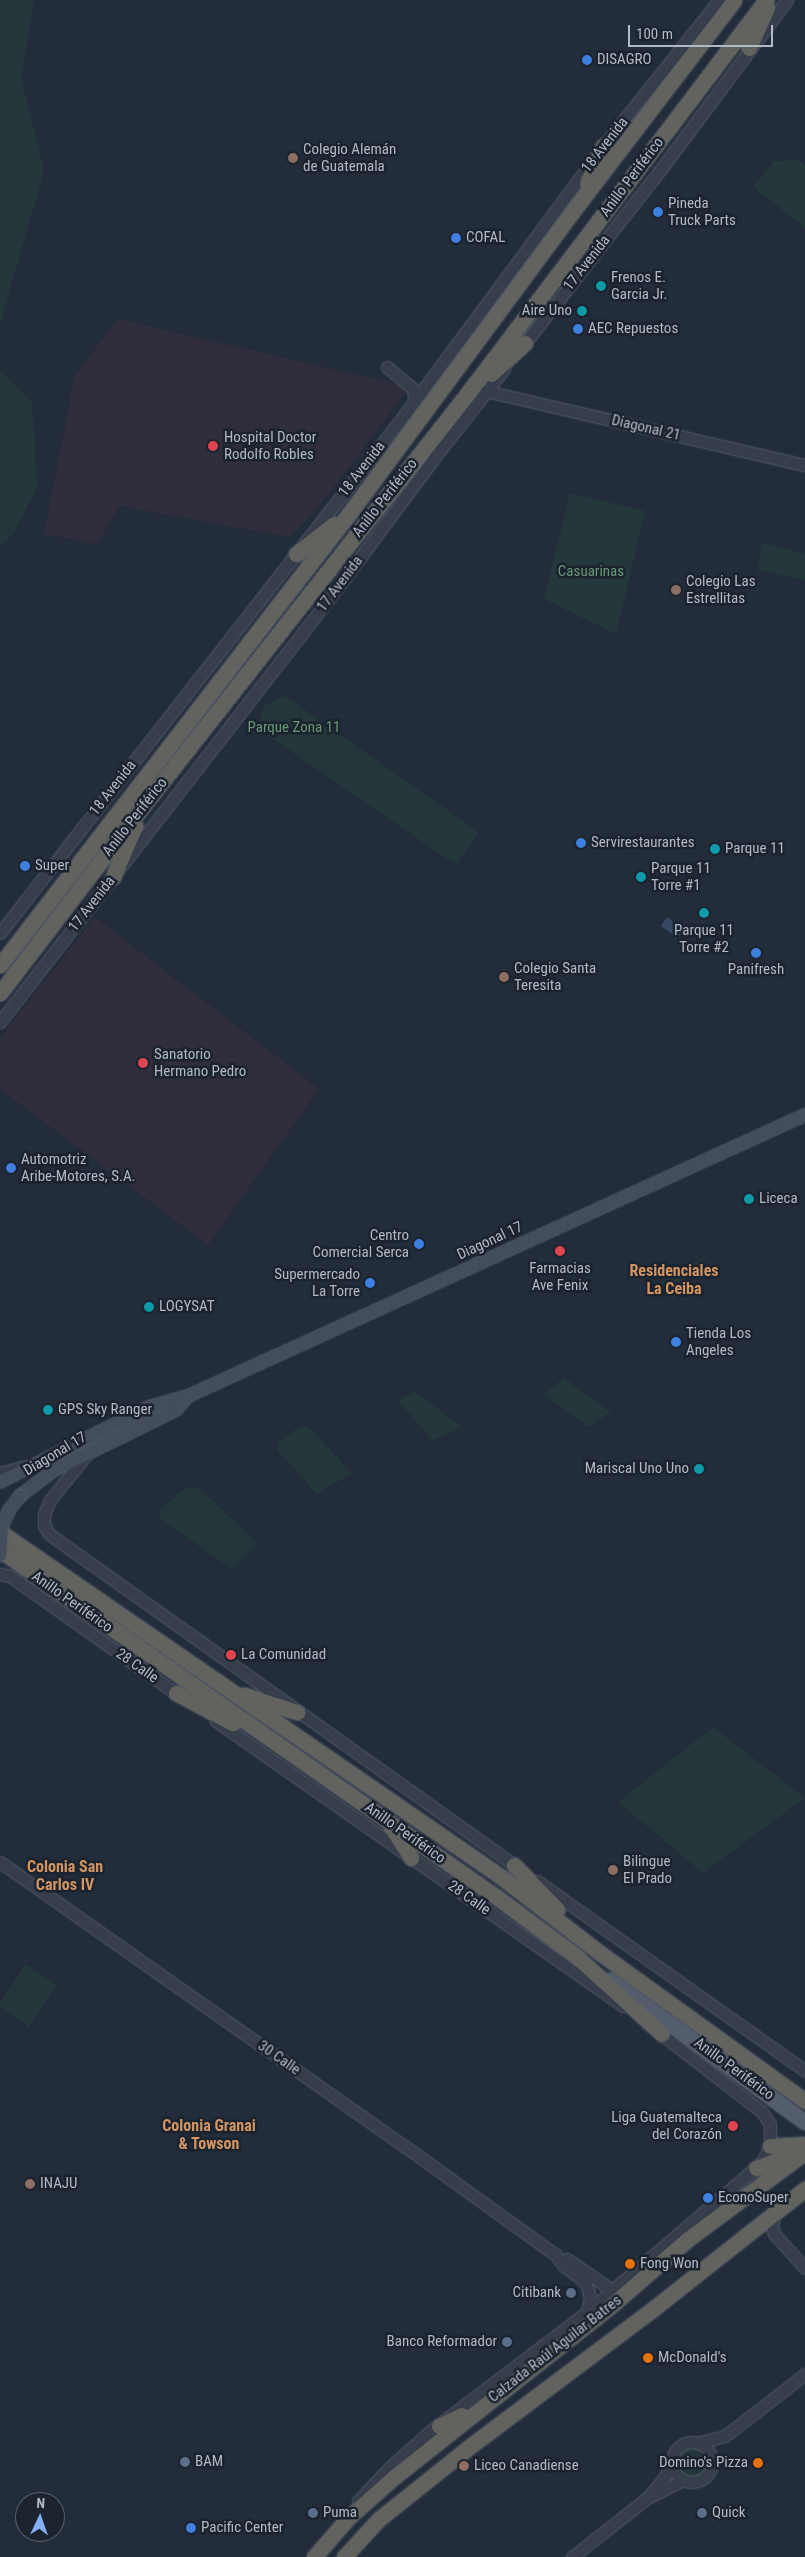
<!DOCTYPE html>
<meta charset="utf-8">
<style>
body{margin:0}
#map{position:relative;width:805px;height:2557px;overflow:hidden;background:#222c3a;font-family:"Roboto Condensed",sans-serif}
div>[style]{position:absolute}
.medical>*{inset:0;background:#302e3c}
.green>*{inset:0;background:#24383b}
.round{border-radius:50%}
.water>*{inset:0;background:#364761;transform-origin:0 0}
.roads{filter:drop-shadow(0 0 1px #545c68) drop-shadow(0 0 1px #545c68)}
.tertiary>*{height:11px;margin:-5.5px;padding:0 5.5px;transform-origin:5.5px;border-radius:5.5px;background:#363e4b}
.tertiary>.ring{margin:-5.5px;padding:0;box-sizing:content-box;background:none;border:11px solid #363e4b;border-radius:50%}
.secondary>*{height:12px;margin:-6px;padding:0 6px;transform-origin:6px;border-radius:6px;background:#444d5e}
.primary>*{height:15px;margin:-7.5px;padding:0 7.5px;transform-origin:7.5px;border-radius:7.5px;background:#545d6b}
.trunk>*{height:15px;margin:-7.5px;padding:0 7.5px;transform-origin:7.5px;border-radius:7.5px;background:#62625f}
.bridges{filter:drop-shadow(0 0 1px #545c68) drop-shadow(0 0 1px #545c68)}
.secondary-bridge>*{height:12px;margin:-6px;padding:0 6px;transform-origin:6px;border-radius:6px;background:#444d5e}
.dots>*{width:14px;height:14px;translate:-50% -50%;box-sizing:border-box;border:2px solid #1b232f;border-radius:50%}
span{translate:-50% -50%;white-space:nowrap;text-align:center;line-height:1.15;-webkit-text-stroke:5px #1b232f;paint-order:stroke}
.poi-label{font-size:15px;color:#b1b9c7}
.left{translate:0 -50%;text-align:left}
.right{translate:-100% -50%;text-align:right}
.street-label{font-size:15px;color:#b1b9c7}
.park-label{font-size:15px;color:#689774}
.neighbourhood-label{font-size:16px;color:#d29460;font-weight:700}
.north{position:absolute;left:15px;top:2492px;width:50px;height:50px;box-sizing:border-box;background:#1b232f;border:1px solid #575f6c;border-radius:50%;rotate:3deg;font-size:14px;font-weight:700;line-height:20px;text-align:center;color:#b1b9c7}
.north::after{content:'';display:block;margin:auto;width:18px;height:22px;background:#87aff6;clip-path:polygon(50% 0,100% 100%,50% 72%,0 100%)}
.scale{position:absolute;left:628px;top:25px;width:145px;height:22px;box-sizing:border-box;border:2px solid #b1b9c7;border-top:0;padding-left:6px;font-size:15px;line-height:18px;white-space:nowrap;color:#b1b9c7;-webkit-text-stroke:4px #1b232f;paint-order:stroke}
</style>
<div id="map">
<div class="medical">
<i style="clip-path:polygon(118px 319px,410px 387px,312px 515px,289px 537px,120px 506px,97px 544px,44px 534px,75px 375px)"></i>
<i style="clip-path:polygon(95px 917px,319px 1089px,208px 1245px,0 1089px,0 1038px)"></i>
</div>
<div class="green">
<i style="clip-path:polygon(0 0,34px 0,21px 77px,44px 171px,0 324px)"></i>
<i style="clip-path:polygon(798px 160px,805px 165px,805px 228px,753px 187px,774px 161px)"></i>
<i style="clip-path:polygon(0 369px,32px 402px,37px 488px,13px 534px,0 547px)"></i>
<i style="clip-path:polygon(570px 493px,645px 511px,616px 634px,544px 599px)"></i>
<i style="clip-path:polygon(762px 543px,805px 554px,805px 580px,758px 570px)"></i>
<i style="clip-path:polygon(285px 696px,479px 832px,458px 863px,447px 859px,257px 728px,265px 705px)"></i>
<i style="clip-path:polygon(706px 1256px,673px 1300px,654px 1286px)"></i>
<i style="clip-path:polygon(564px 1378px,611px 1412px,589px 1427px,543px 1394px)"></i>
<i style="clip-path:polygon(414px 1391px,463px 1427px,432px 1440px,398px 1401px)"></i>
<i style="clip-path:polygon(302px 1425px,308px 1426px,352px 1473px,317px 1494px,277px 1450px,278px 1442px)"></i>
<i style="clip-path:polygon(186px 1487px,199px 1488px,258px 1543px,232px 1569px,160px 1519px,160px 1510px)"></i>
<i style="clip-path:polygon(713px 1727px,805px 1798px,703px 1873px,618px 1802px)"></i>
<i style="clip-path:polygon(26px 1964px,57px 1985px,29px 2027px,0 2007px,0 2003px)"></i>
<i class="round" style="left:675px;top:2445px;width:34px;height:34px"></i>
</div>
<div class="water">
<i style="left:667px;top:917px;width:21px;height:11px;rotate:35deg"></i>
</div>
<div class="roads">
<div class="tertiary">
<i style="left:521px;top:348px;width:227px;rotate:-52deg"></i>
<i style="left:661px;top:169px;width:211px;rotate:-53.3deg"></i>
<i style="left:387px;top:367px;width:34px;rotate:40deg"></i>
<i style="left:413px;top:389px;width:10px;rotate:84deg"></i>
<i style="left:486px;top:391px;width:327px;rotate:13.1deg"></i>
<i style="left:0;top:933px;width:648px;rotate:-52.02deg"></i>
<i style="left:399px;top:422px;width:343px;rotate:-53.5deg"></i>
<i style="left:603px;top:146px;width:186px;rotate:-51.5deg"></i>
<i style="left:0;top:1022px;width:557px;rotate:-52.14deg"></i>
<i style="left:342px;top:582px;width:154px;rotate:-53.4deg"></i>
<i style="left:434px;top:458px;width:113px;rotate:-51.8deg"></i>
<i style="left:87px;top:1454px;width:59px;rotate:128.8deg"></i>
<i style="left:50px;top:1500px;width:15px;rotate:113deg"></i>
<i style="left:44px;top:1514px;width:11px;rotate:90deg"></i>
<i style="left:44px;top:1525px;width:10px;rotate:61deg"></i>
<i style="left:49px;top:1534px;width:578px;rotate:35.42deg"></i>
<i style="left:0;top:1473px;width:24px;rotate:-15deg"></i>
<i style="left:0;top:1574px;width:10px;rotate:11deg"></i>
<i style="left:10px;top:1576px;width:211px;rotate:35.3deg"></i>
<i style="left:216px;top:1721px;width:497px;rotate:35deg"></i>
<i style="left:0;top:1862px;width:496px;rotate:35.1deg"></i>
<i style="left:406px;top:2147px;width:185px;rotate:35.8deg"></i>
<i style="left:556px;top:2255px;width:12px;rotate:55deg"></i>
<i style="left:563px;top:2265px;width:29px;rotate:38deg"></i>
<i style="left:586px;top:2283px;width:15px;rotate:74deg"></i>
<i style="left:590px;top:2297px;width:15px;rotate:101deg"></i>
<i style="left:537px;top:1881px;width:329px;rotate:35.3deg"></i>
<i style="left:775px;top:2213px;width:13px;rotate:103deg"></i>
<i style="left:772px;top:2226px;width:8px;rotate:76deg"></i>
<i style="left:774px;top:2234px;width:46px;rotate:47.6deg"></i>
<i style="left:567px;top:2259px;width:55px;rotate:34.6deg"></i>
<i class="ring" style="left:672px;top:2442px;width:29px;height:29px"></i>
<i style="left:698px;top:2443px;width:28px;rotate:-15deg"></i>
<i style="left:725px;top:2436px;width:101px;rotate:-37.8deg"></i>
<i style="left:650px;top:2495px;width:26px;rotate:-51deg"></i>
<i style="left:666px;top:2475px;width:16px;rotate:-68deg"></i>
<i style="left:358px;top:2501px;width:45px;rotate:-46.8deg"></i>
<i style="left:389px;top:2468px;width:52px;rotate:-41.9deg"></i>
<i style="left:428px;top:2433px;width:200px;rotate:-37.3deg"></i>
<i style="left:587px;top:2312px;width:230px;rotate:-40.6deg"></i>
<i style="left:762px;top:2162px;width:18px;rotate:-63deg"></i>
<i style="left:770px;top:2146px;width:22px;rotate:-90deg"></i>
<i style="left:770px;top:2124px;width:14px;rotate:-124deg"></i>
<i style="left:762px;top:2112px;width:134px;rotate:-142.3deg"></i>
<i style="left:572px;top:2557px;width:95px;rotate:-38.2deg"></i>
<i style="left:647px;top:2498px;width:40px;rotate:-26.6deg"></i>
</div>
<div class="secondary">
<i style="left:0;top:1482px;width:167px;rotate:-26.7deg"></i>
<i style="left:149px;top:1407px;width:41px;rotate:-15.8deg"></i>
<i style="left:188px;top:1396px;width:678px;rotate:-24.49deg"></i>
<i style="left:20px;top:1496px;width:43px;rotate:-37.4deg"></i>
<i style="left:54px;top:1470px;width:136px;rotate:-26.2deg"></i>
<i style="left:176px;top:1410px;width:18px;rotate:-49deg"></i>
</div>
<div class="primary">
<i style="left:610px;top:1980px;width:241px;rotate:36.1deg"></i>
</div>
<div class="trunk">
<i style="left:749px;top:48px;width:44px;rotate:-65.8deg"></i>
<i style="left:587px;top:183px;width:40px;rotate:-66.6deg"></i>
<i style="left:491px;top:374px;width:46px;rotate:-42.4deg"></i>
<i style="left:296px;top:554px;width:48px;rotate:-38.3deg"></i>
<i style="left:113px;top:877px;width:56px;rotate:-66.7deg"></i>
<i style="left:0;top:965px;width:574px;rotate:-52.29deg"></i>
<i style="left:351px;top:511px;width:378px;rotate:-53.5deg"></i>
<i style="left:576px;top:207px;width:260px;rotate:-52.6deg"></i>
<i style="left:0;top:993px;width:235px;rotate:-52.6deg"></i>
<i style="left:143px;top:806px;width:519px;rotate:-51.81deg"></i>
<i style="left:464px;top:398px;width:500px;rotate:-52.8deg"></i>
<i style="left:0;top:1532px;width:607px;rotate:34.53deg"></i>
<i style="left:500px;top:1876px;width:126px;rotate:37.6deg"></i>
<i style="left:600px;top:1953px;width:253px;rotate:35.8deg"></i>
<i style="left:0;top:1550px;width:608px;rotate:34.95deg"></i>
<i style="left:498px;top:1898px;width:97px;rotate:36.6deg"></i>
<i style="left:576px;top:1956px;width:116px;rotate:42.2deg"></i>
<i style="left:176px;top:1693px;width:64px;rotate:28.2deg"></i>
<i style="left:244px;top:1695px;width:56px;rotate:17.8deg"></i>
<i style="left:391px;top:1827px;width:37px;rotate:57deg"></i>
<i style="left:514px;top:1865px;width:62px;rotate:45.7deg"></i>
<i style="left:770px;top:2146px;width:34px;rotate:-3deg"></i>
<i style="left:756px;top:2168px;width:42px;rotate:-21deg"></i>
<i style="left:439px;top:2426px;width:25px;rotate:-26deg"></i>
<i style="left:314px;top:2557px;width:52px;rotate:-48.9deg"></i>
<i style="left:348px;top:2518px;width:62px;rotate:-41.7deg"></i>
<i style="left:394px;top:2477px;width:279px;rotate:-38.3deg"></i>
<i style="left:613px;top:2304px;width:99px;rotate:-40.9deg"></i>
<i style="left:688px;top:2239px;width:146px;rotate:-36.6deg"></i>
<i style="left:344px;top:2557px;width:52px;rotate:-47.4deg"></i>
<i style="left:379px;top:2519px;width:120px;rotate:-38.6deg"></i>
<i style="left:473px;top:2444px;width:225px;rotate:-36.9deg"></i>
<i style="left:653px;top:2309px;width:194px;rotate:-38.3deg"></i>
</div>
</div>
<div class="bridges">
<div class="secondary-bridge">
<i style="left:0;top:1555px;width:29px;rotate:-86deg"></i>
<i style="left:2px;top:1526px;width:17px;rotate:-66deg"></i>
<i style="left:9px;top:1510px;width:18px;rotate:-52deg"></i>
</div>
</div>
<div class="dots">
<i style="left:587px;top:60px;background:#3f7fe0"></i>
<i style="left:293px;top:158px;background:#8d6e63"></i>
<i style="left:658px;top:212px;background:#3f7fe0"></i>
<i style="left:456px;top:238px;background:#3f7fe0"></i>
<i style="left:601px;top:286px;background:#0f9aa8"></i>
<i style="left:582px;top:311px;background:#0f9aa8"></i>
<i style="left:578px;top:329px;background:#3f7fe0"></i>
<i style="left:213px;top:446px;background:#e0444e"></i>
<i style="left:676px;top:590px;background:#8d6e63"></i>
<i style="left:581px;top:843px;background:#3f7fe0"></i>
<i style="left:715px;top:849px;background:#0f9aa8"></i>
<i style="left:25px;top:866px;background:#3f7fe0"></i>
<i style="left:641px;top:877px;background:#0f9aa8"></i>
<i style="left:704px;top:913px;background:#0f9aa8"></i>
<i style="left:756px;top:953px;background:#3f7fe0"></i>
<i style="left:504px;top:977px;background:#8d6e63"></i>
<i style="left:143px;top:1063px;background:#e0444e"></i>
<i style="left:11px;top:1168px;background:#3f7fe0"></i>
<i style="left:749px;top:1199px;background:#0f9aa8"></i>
<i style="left:419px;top:1244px;background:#3f7fe0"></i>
<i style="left:560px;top:1251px;background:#e0444e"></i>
<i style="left:370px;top:1283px;background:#3f7fe0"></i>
<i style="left:149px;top:1307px;background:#0f9aa8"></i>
<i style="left:676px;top:1342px;background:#3f7fe0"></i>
<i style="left:48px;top:1410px;background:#0f9aa8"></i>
<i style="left:699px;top:1469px;background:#0f9aa8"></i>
<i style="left:231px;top:1655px;background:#e0444e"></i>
<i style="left:613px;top:1870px;background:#8d6e63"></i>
<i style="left:733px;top:2126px;background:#e0444e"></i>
<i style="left:30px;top:2184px;background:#8d6e63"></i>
<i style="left:708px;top:2198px;background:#3f7fe0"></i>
<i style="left:630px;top:2264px;background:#e8710a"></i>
<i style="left:571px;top:2293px;background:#5c6f8a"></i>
<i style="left:507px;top:2342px;background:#5c6f8a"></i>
<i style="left:648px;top:2358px;background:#e8710a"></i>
<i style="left:185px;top:2462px;background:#5c6f8a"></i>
<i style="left:758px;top:2463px;background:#e8710a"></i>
<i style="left:464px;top:2466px;background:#8d6e63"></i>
<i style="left:313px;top:2513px;background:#5c6f8a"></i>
<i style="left:702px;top:2513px;background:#5c6f8a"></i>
<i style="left:191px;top:2528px;background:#3f7fe0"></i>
</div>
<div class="poi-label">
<span class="left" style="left:597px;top:60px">DISAGRO</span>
<span class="left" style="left:303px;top:158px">Colegio Alemán<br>de Guatemala</span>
<span class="left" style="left:668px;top:212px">Pineda<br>Truck Parts</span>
<span class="left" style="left:466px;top:238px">COFAL</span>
<span class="left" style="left:611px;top:286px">Frenos E.<br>Garcia Jr.</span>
<span class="right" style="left:572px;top:311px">Aire Uno</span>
<span class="left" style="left:588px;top:329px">AEC Repuestos</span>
<span class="left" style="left:224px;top:446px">Hospital Doctor<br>Rodolfo Robles</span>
<span class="left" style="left:686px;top:590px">Colegio Las<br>Estrellitas</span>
<span class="left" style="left:591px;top:843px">Servirestaurantes</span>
<span class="left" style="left:725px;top:849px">Parque 11</span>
<span class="left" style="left:35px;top:866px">Super</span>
<span class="left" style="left:651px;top:877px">Parque 11<br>Torre #1</span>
<span style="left:704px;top:939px">Parque 11<br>Torre #2</span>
<span class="left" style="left:514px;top:977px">Colegio Santa<br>Teresita</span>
<span style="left:756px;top:970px">Panifresh</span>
<span class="left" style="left:154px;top:1063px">Sanatorio<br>Hermano Pedro</span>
<span class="left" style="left:21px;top:1168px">Automotriz<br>Aribe-Motores, S.A.</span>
<span class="left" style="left:759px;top:1199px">Liceca</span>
<span class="right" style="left:409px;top:1244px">Centro<br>Comercial Serca</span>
<span style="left:560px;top:1277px">Farmacias<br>Ave Fenix</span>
<span class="right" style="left:360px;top:1283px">Supermercado<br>La Torre</span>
<span class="left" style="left:159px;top:1307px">LOGYSAT</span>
<span class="left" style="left:686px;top:1342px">Tienda Los<br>Angeles</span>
<span class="left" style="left:58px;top:1410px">GPS Sky Ranger</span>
<span class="right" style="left:689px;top:1469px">Mariscal Uno Uno</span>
<span class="left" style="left:241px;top:1655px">La Comunidad</span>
<span class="left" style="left:623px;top:1870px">Bilingue<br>El Prado</span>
<span class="right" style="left:722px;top:2126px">Liga Guatemalteca<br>del Corazón</span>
<span class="left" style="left:40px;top:2184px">INAJU</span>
<span class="left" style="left:718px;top:2198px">EconoSuper</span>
<span class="left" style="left:640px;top:2264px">Fong Won</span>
<span class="right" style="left:561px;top:2293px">Citibank</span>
<span class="right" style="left:497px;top:2342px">Banco Reformador</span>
<span class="left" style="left:658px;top:2358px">McDonald's</span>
<span class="left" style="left:195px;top:2462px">BAM</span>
<span class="right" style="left:748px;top:2463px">Domino's Pizza</span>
<span class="left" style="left:474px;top:2466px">Liceo Canadiense</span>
<span class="left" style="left:323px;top:2513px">Puma</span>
<span class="left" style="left:712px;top:2513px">Quick</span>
<span class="left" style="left:201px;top:2528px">Pacific Center</span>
</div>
<div class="street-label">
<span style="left:605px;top:145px;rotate:-52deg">18 Avenida</span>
<span style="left:632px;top:177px;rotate:-53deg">Anillo Periférico</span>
<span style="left:587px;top:263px;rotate:-52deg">17 Avenida</span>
<span style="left:646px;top:428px;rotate:13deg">Diagonal 21</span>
<span style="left:362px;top:469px;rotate:-52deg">18 Avenida</span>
<span style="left:385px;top:498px;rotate:-52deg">Anillo Periférico</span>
<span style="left:340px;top:584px;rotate:-53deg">17 Avenida</span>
<span style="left:113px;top:788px;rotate:-52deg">18 Avenida</span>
<span style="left:135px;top:817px;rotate:-52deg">Anillo Periférico</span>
<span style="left:92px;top:904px;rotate:-52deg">17 Avenida</span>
<span style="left:490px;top:1241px;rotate:-25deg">Diagonal 17</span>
<span style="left:55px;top:1454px;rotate:-31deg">Diagonal 17</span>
<span style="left:72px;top:1602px;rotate:35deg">Anillo Periférico</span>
<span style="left:137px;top:1666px;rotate:35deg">28 Calle</span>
<span style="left:405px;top:1833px;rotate:35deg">Anillo Periférico</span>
<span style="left:469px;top:1898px;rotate:35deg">28 Calle</span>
<span style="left:279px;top:2058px;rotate:35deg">30 Calle</span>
<span style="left:734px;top:2069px;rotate:36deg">Anillo Periférico</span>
<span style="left:555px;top:2349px;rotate:-38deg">Calzada Raúl Aguilar Batres</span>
</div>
<div class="park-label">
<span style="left:591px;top:572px">Casuarinas</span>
<span style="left:294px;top:728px">Parque Zona 11</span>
</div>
<div class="neighbourhood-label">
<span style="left:674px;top:1280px">Residenciales<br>La Ceiba</span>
<span style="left:65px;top:1876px">Colonia San<br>Carlos IV</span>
<span style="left:209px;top:2135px">Colonia Granai<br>&amp; Towson</span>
</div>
<div class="north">N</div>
<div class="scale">100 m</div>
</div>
